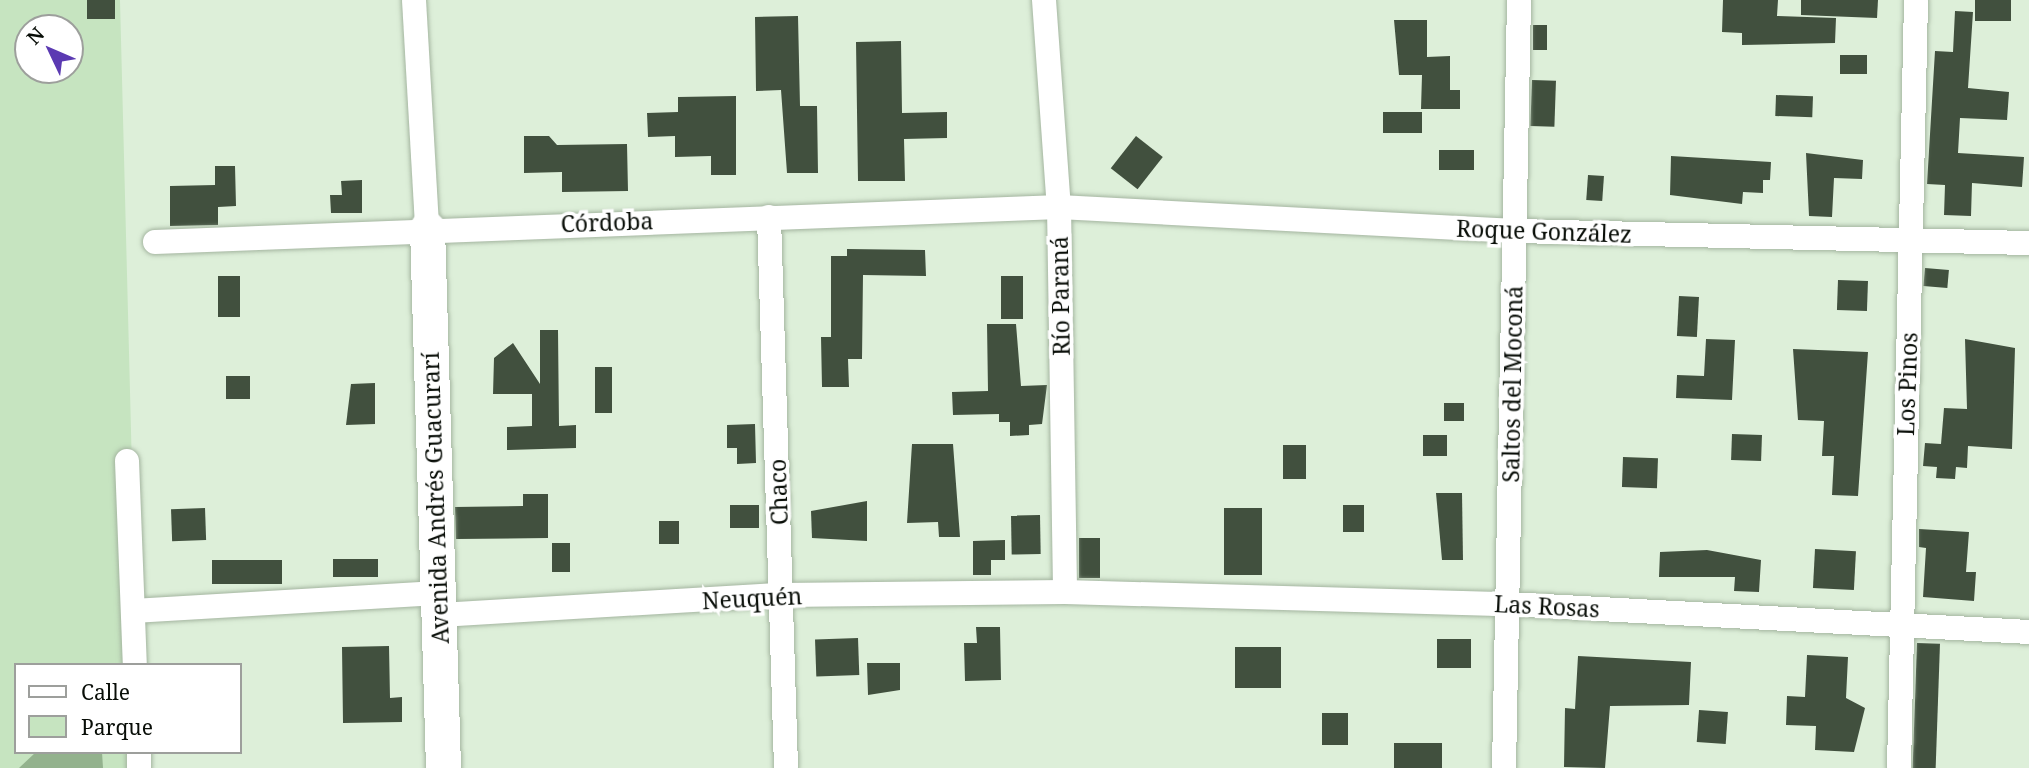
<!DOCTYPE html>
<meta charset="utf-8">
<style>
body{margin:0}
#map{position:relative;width:2029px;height:768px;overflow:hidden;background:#ddefd9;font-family:"Noto Serif",serif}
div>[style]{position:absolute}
.green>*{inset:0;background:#c6e4c0}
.forest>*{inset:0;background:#93b28d}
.building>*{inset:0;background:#41503e;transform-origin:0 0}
.roads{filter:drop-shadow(0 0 2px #a4b5a0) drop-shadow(0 0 2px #a4b5a0)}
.street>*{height:24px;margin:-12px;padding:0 12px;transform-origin:12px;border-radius:12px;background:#fff}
.secondary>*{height:35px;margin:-17.5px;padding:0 17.5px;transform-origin:17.5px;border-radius:17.5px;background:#fff}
span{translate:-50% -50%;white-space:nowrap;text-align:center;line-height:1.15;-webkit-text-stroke:7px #fff;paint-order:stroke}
.street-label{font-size:23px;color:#090e08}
.legend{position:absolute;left:14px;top:663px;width:228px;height:91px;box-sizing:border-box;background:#fff;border:2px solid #9d9f9c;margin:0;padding:9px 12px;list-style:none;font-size:21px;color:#090e08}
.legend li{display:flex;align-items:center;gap:14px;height:35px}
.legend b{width:35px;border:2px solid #9d9f9c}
.north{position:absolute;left:14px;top:14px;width:70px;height:70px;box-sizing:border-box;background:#fff;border:2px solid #9d9f9c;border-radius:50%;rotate:314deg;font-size:19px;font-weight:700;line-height:28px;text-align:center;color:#090e08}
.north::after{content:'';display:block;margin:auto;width:24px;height:32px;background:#5b3ab2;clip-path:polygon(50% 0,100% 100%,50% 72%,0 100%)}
</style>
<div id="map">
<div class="green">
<i style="clip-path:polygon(evenodd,0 0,120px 0,137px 665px,16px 665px,16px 752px,139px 752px,139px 768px,0 768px,0 0,28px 28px,70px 28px,70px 70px,28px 70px,28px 28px)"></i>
</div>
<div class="forest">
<i style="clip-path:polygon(36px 752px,102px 752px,103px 768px,19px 768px)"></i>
</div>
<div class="building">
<i style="left:87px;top:0;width:28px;height:19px"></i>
<i style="clip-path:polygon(1723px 0,1778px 0,1777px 16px,1836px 18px,1835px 43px,1742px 45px,1742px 33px,1722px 32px)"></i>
<i style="clip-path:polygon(1801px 0,1878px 0,1877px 18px,1801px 15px)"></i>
<i style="left:1975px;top:0;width:36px;height:21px"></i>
<i style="clip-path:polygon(1955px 11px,1973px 12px,1968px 88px,2009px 92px,2007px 120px,1960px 118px,1958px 153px,2024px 157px,2022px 187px,1972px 183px,1971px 216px,1944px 215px,1945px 185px,1927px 184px,1935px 51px,1953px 52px)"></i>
<i style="clip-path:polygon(798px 16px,800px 106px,817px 106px,818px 173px,787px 173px,781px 90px,756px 91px,755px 17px)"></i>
<i style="clip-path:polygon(1394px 20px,1427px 20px,1427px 57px,1450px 56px,1450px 90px,1460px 90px,1460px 109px,1421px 109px,1422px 75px,1399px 75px)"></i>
<i style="left:1533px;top:25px;width:14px;height:25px"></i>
<i style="clip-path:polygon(901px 41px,902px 113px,947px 112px,947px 138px,904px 139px,905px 181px,858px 181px,856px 42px)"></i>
<i style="left:1840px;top:55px;width:27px;height:19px"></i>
<i style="left:1532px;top:80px;width:24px;height:46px;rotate:2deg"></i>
<i style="left:1776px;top:95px;width:37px;height:21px;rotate:2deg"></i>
<i style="clip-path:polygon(736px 96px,736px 175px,711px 175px,711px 156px,675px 157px,675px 136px,648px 137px,647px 113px,678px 112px,678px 97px)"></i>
<i style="left:1383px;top:112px;width:39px;height:21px"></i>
<i style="clip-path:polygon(524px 136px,549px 136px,557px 145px,627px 144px,628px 191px,562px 192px,562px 172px,524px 173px)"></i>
<i style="left:1136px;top:136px;width:34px;height:41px;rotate:38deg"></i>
<i style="left:1439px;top:150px;width:35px;height:20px"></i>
<i style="clip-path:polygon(1806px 153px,1863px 160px,1862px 179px,1834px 178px,1832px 217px,1809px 216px)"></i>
<i style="clip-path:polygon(1671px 156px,1771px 162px,1770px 180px,1763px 180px,1763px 193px,1743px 192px,1742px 204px,1670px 195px)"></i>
<i style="clip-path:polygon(215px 166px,235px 166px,236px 206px,218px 207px,218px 225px,170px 226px,170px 186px,215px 185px)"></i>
<i style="left:1588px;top:175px;width:16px;height:25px;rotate:4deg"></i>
<i style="clip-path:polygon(362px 180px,362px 213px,331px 213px,330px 195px,342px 195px,341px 181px)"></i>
<i style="clip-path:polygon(847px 249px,925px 250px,926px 276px,863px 275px,862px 359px,848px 359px,849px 387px,822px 387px,821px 337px,831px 337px,831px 256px,847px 256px)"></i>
<i style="left:1925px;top:268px;width:24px;height:18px;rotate:5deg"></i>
<i style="left:218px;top:276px;width:22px;height:41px"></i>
<i style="left:1001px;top:276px;width:22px;height:43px"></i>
<i style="left:1838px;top:280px;width:30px;height:30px;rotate:2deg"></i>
<i style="left:1679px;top:296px;width:20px;height:40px;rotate:3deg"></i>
<i style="clip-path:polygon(987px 324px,1016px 324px,1021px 386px,1047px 385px,1042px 424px,1029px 425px,1029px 435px,1010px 436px,1010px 422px,999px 422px,999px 414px,953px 415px,952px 392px,988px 391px)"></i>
<i style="clip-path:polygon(540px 330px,558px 330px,559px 426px,576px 425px,576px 448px,507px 450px,507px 427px,532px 426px,532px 394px,493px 394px,494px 358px,513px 343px,540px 384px)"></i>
<i style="clip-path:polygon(1706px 339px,1735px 340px,1732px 400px,1676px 398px,1677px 375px,1704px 376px)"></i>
<i style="clip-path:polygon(1965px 339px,2015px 348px,2012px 449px,1968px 446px,1967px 468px,1956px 467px,1955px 479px,1936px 478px,1937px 467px,1923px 466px,1925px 443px,1941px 444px,1944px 408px,1967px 409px)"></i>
<i style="clip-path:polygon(1793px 349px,1868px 352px,1858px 496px,1832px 495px,1834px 456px,1822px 456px,1824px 421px,1798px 420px)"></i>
<i style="left:595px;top:367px;width:17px;height:46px"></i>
<i style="left:226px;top:376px;width:24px;height:23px"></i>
<i style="clip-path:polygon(375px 383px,375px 424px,346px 425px,351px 384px)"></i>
<i style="left:1444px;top:403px;width:20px;height:18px"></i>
<i style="clip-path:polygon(755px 424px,756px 463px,737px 464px,737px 448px,727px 448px,727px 425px)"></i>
<i style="left:1732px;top:434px;width:30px;height:26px;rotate:2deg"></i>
<i style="left:1423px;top:435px;width:24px;height:21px"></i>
<i style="clip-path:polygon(912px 444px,953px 444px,960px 537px,939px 537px,938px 522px,907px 523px)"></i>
<i style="left:1283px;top:445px;width:23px;height:34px"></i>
<i style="left:1623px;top:457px;width:35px;height:30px;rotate:2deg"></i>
<i style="clip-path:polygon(1436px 493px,1462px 493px,1463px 560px,1442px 560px)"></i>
<i style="clip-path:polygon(523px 494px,548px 494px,548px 538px,456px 539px,455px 507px,523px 506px)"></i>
<i style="clip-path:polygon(867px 501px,867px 541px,812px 538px,811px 511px)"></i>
<i style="left:759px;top:505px;width:23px;height:29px;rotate:90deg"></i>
<i style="left:1343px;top:505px;width:21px;height:27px"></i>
<i style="left:205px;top:508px;width:32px;height:34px;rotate:88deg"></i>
<i style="left:1224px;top:508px;width:38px;height:67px"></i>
<i style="left:1040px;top:515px;width:39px;height:29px;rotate:89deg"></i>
<i style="left:659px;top:521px;width:20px;height:23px"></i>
<i style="clip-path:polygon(1919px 529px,1969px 532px,1966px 572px,1976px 572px,1974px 601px,1923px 597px,1926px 548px,1919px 547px)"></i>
<i style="left:1079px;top:538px;width:21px;height:40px"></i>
<i style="clip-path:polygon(1005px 540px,1005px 560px,991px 560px,991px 575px,973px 575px,973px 541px)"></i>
<i style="left:552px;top:543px;width:18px;height:29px"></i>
<i style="left:1815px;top:549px;width:41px;height:39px;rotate:3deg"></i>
<i style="clip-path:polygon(1707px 550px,1761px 560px,1759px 592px,1734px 591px,1735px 577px,1659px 577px,1660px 552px)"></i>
<i style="left:378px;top:559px;width:18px;height:45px;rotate:90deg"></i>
<i style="left:282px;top:560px;width:24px;height:70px;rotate:90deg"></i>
<i style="clip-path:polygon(976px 627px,1000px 627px,1001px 680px,965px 681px,964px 643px,977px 643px)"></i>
<i style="left:858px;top:638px;width:37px;height:43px;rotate:88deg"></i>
<i style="left:1471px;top:639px;width:29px;height:34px;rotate:90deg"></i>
<i style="left:1917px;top:643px;width:23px;height:125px;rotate:2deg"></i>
<i style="clip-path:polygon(389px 646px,390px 698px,402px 697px,402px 722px,343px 723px,342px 647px)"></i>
<i style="left:1281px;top:647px;width:41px;height:46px;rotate:90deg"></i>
<i style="clip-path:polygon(1807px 655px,1848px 657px,1846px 698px,1865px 708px,1854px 752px,1815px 750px,1816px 726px,1786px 725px,1787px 696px,1805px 697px)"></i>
<i style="clip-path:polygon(1578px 656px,1691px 662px,1689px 705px,1610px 706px,1605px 768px,1564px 767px,1565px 708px,1575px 709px)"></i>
<i style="clip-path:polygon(867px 663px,900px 663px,900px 690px,868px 695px)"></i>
<i style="left:1699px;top:710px;width:29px;height:32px;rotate:4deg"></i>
<i style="left:1322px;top:713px;width:26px;height:32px"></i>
<i style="left:1394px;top:743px;width:48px;height:25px"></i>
</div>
<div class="roads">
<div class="street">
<i style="left:414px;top:0;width:228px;rotate:86.7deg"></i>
<i style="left:1044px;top:0;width:208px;rotate:85.9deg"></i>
<i style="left:1059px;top:207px;width:385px;rotate:89.1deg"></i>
<i style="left:769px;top:217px;width:551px;rotate:88.23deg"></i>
<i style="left:155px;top:242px;width:905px;rotate:-2.22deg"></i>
<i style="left:1059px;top:207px;width:457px;rotate:3deg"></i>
<i style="left:1515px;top:231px;width:514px;rotate:1.34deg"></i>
<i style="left:127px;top:461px;width:204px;rotate:87.8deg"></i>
<i style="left:133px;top:611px;width:305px;rotate:-3.4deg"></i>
<i style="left:440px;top:615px;width:342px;rotate:-3.4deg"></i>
<i style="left:781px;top:595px;width:284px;rotate:-0.6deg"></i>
<i style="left:1065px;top:592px;width:442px;rotate:1.6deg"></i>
<i style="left:1507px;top:604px;width:523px;rotate:3.07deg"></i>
<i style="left:139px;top:752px;width:16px;rotate:90deg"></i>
<i style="left:1504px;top:768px;width:768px;rotate:-88.88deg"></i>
<i style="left:1899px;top:768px;width:768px;rotate:-88.73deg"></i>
</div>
<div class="secondary">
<i style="left:427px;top:228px;width:540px;rotate:88.3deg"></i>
</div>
</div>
<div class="street-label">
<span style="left:607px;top:222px;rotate:-2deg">Córdoba</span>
<span style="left:1544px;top:231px;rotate:2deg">Roque González</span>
<span style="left:1060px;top:296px;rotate:-91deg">Río Paraná</span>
<span style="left:1512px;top:384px;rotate:-89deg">Saltos del Moconá</span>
<span style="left:1907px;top:384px;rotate:-88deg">Los Pinos</span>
<span style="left:778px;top:492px;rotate:-92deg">Chaco</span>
<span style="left:435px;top:498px;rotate:-92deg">Avenida Andrés Guacurarí</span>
<span style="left:752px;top:598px;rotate:-3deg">Neuquén</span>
<span style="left:1547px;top:606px;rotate:3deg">Las Rosas</span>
</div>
<ul class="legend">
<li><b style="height:9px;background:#fff"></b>Calle</li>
<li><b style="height:19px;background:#c6e4c0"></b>Parque</li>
</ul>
<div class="north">N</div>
</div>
